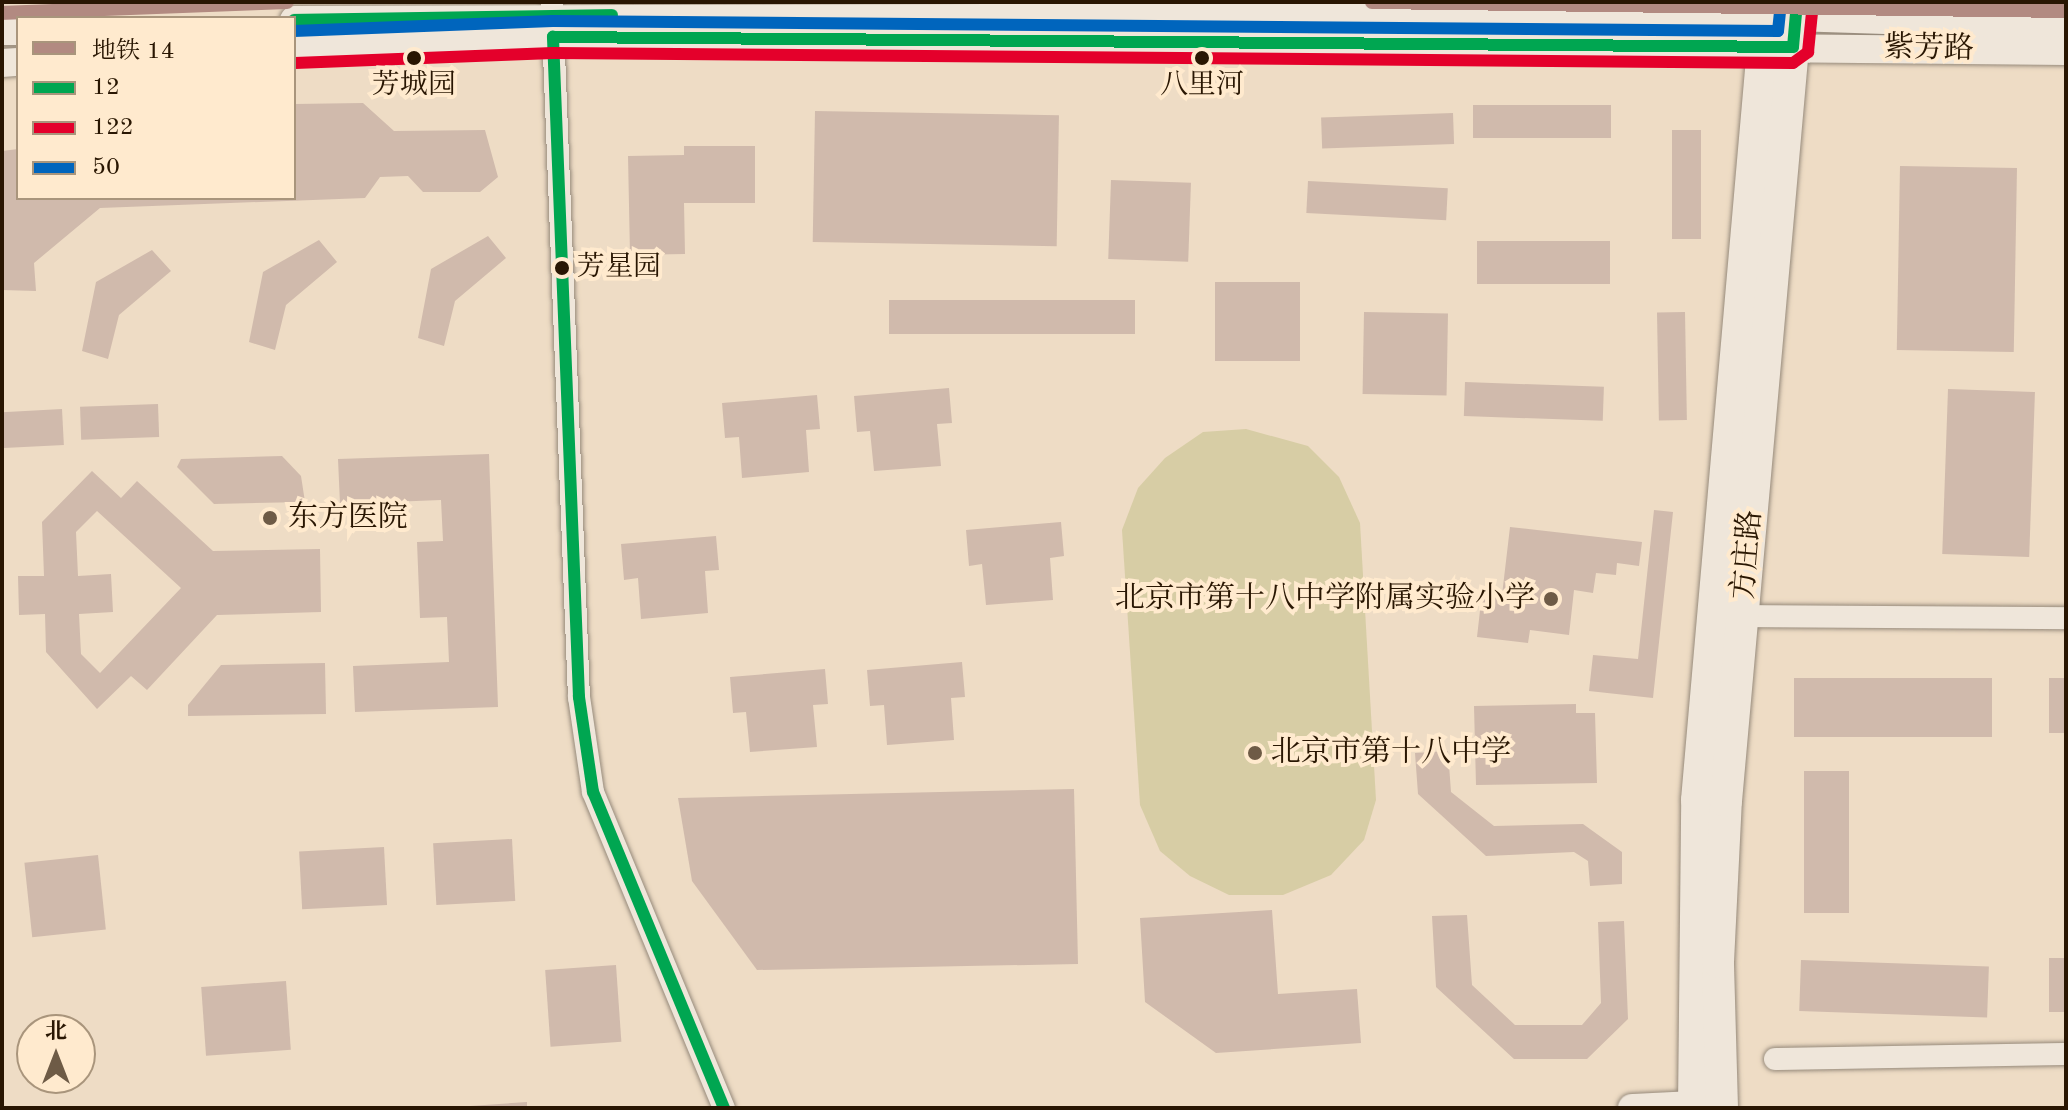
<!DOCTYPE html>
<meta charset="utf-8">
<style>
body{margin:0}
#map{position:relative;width:2068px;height:1110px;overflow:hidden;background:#eedcc5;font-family:"Old Standard TT","Noto Serif SC",serif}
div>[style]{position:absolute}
.green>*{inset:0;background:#d7cda5}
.building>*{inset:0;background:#d0baac;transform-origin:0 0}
.roads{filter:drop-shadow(0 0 2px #968a7b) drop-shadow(0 0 2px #968a7b)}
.minor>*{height:22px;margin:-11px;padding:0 11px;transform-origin:11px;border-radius:11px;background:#efe6da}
.tertiary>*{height:28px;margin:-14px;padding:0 14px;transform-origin:14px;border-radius:14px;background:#efe6da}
.secondary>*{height:32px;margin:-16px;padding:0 16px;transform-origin:16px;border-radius:16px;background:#efe6da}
.bus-1>*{height:12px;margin:-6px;padding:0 6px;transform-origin:6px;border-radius:6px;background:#00a651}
.bus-2>*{height:12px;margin:-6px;padding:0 6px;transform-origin:6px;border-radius:6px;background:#e4002b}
.bus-3>*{height:12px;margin:-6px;padding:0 6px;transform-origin:6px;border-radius:6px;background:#0065bd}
.metro-1>*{height:14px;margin:-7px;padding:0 7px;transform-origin:7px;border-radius:7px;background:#b28a81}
.dots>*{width:22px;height:22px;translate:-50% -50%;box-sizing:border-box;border:4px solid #ffeace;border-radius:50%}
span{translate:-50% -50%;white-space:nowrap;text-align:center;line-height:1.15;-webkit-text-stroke:8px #ffeace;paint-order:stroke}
.bus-label{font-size:28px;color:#291602}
.left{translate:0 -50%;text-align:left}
.street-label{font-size:30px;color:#291602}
.poi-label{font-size:30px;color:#291602}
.right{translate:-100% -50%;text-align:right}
.frame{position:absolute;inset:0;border:4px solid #291602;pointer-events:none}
.legend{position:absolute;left:16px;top:16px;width:280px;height:184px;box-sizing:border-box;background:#ffeace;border:2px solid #a9957c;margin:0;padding:10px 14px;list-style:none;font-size:24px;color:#291602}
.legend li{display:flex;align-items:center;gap:16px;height:40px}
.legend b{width:40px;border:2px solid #a9957c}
.north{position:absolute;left:16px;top:1014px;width:80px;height:80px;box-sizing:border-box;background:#ffeace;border:2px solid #a9957c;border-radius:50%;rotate:0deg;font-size:22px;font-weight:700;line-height:32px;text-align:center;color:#291602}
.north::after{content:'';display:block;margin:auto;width:28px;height:36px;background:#6e5b46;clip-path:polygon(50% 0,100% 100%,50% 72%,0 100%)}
</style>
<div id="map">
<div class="green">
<i style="clip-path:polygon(1246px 429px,1308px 446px,1339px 477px,1360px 523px,1376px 800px,1364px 840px,1331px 875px,1283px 895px,1229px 895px,1190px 876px,1160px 851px,1140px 805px,1122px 530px,1138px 488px,1165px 458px,1203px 432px)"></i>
</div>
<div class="building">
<i style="clip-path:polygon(363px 103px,394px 131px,485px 130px,498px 177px,480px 192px,423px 192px,408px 176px,380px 177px,365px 198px,100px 208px,34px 263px,36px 291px,2px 290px,2px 151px,18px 149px,18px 198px,294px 198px,294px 104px)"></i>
<i style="left:1473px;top:105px;width:138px;height:33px"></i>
<i style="left:815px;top:111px;width:244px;height:131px;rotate:1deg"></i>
<i style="left:1453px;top:113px;width:31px;height:132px;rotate:88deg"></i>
<i style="left:1672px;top:130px;width:29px;height:109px"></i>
<i style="clip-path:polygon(684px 146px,755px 146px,755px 203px,684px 203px,685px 254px,630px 255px,628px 156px,684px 155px)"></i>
<i style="left:1900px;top:166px;width:117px;height:184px;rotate:1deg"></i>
<i style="left:1111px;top:180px;width:80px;height:79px;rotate:2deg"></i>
<i style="left:1308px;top:181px;width:140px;height:32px;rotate:3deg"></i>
<i style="clip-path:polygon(488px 236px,506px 258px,455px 301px,444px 346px,418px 338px,431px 269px)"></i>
<i style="clip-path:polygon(319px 240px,337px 262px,286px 305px,275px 350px,249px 342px,263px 272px)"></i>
<i style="left:1477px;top:241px;width:133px;height:43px"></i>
<i style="clip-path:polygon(152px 250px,171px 271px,119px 315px,108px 359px,82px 351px,96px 282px)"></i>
<i style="left:1215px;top:282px;width:85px;height:79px"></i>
<i style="left:889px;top:300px;width:246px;height:34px"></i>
<i style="left:1364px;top:312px;width:84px;height:82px;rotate:1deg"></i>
<i style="left:1685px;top:312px;width:108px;height:28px;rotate:89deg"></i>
<i style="left:1465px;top:382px;width:139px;height:34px;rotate:2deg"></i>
<i style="clip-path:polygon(949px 388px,952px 423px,937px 424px,941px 466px,874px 471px,870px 431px,857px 432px,854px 396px)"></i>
<i style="left:1948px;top:389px;width:87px;height:165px;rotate:2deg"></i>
<i style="clip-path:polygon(817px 395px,820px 429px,806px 430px,809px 472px,742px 478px,739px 437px,725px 438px,722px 403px)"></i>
<i style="left:158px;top:404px;width:33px;height:78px;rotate:88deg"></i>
<i style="left:62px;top:409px;width:36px;height:60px;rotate:87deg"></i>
<i style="clip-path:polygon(489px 454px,498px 707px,355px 712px,353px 666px,449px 662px,447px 617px,420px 618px,417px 542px,443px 541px,441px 500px,340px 504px,338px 459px)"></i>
<i style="clip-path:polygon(282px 456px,301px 476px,305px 502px,214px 504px,177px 467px,181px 459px)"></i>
<i style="clip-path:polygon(evenodd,92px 471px,121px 498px,137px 481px,213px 551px,320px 549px,321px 612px,217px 615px,147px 690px,131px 676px,97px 709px,46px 652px,45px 614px,19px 615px,18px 576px,44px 576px,42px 522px,92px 471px,97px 511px,181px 588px,100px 673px,81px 654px,79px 614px,113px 612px,111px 574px,78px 576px,76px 532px,97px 511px)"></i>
<i style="clip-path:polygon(1654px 510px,1673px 512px,1653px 698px,1589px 691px,1593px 655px,1638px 659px)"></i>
<i style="clip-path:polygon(1061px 522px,1064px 556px,1050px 558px,1053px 600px,986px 605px,982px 564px,969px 566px,966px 530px)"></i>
<i style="clip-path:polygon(1510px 527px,1642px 542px,1639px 566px,1617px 563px,1616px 575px,1596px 573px,1593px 593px,1574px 590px,1569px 635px,1530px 630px,1528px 643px,1477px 637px,1482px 593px,1502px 595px)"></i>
<i style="clip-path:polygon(716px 536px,719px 570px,705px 571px,708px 613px,641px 619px,638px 578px,624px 580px,621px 544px)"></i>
<i style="clip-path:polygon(962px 662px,965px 697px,951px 698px,954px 740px,887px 745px,884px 705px,870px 706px,867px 670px)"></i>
<i style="clip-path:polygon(325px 663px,326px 714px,188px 716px,188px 705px,221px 665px)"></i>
<i style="clip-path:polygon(825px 669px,828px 704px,813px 705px,817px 747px,750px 752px,746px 712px,733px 713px,730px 677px)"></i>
<i style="left:1794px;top:678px;width:198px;height:59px"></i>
<i style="left:2049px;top:678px;width:17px;height:55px"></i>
<i style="clip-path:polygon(1576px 704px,1576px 713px,1595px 713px,1597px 783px,1476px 785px,1474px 706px)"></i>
<i style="clip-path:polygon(1448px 751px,1451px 792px,1494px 826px,1583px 824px,1622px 852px,1622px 884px,1590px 886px,1588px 861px,1574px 852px,1486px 856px,1418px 794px,1415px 753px)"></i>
<i style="left:1849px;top:771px;width:142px;height:45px;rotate:90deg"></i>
<i style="clip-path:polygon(1074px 789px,1078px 964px,757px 970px,692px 881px,678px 798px)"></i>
<i style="left:512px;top:839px;width:62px;height:79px;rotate:87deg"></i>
<i style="left:384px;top:847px;width:58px;height:85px;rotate:87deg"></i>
<i style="left:98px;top:855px;width:75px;height:74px;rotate:84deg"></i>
<i style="clip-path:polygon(1272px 910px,1278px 994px,1357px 989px,1361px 1043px,1216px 1053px,1145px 1002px,1140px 918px)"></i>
<i style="clip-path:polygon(1467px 915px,1472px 985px,1515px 1025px,1582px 1025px,1601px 1003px,1598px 922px,1624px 921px,1628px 1019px,1587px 1059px,1514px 1059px,1436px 987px,1432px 916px)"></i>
<i style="left:2049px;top:958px;width:17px;height:54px"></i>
<i style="left:1801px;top:960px;width:188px;height:51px;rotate:2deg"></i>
<i style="left:616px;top:965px;width:77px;height:71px;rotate:86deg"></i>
<i style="left:286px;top:981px;width:69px;height:85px;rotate:86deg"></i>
<i style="clip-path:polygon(527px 1102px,527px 1108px,470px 1108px,470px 1106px)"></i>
</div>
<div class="roads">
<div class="minor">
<i style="left:552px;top:2px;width:696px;rotate:87.78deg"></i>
<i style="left:579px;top:697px;width:96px;rotate:81.6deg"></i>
<i style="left:593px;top:792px;width:342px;rotate:67.5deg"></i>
<i style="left:1743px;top:616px;width:323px;rotate:0.4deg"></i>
<i style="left:1775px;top:1059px;width:291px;rotate:-1deg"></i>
</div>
<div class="tertiary">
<i style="left:294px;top:20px;width:1472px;rotate:-0.16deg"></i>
<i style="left:1766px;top:16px;width:300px;rotate:1.9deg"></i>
<i style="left:2px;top:31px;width:16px"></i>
<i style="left:294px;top:47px;width:259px;rotate:-2.2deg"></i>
<i style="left:553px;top:37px;width:1513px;rotate:0.53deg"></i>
<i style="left:2px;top:63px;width:16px;rotate:-4deg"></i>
<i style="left:1632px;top:1108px;width:83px;rotate:-2.8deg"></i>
</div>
<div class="secondary">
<i style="left:1694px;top:1108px;width:308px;rotate:-89.4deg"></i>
<i style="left:1697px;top:800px;width:801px;rotate:-84.99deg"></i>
<i style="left:1722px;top:1108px;width:146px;rotate:-91.6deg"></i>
<i style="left:1718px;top:962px;width:161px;rotate:-87.2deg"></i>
<i style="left:1726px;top:801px;width:802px;rotate:-84.92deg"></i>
</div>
</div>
<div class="bus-1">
<i style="left:294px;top:20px;width:318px;rotate:-0.9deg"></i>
<i style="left:724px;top:1108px;width:342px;rotate:-112.5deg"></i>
<i style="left:593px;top:792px;width:96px;rotate:-98.4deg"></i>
<i style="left:579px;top:697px;width:661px;rotate:-92.26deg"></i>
<i style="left:553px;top:37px;width:1240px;rotate:0.46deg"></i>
<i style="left:1793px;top:47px;width:45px;rotate:-84.9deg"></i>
</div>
<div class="bus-2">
<i style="left:295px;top:63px;width:258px;rotate:-2.2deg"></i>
<i style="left:553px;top:53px;width:1240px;rotate:0.46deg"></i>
<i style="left:1793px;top:63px;width:19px;rotate:-36deg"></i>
<i style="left:1808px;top:52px;width:49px;rotate:-84.2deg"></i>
</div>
<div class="bus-3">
<i style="left:294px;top:31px;width:259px;rotate:-2.2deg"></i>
<i style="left:553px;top:21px;width:1225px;rotate:0.47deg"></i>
<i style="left:1778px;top:31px;width:29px;rotate:-84deg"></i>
</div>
<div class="metro-1">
<i style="left:1372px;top:2px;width:694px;rotate:0.74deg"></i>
<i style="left:2px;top:13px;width:285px;rotate:-2.2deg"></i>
</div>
<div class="dots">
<i style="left:414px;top:58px;background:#291602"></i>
<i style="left:1202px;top:58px;background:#291602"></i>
<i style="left:562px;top:268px;background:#291602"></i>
<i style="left:270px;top:518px;background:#6e5b46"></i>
<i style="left:1551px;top:599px;background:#6e5b46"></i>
<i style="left:1255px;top:753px;background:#6e5b46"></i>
</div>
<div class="bus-label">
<span style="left:414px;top:86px">芳城园</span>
<span style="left:1202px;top:86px">八里河</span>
<span class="left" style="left:577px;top:268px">芳星园</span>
</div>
<div class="street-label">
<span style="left:1929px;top:49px;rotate:1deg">紫芳路</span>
<span style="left:1748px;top:555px;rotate:-85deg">方庄路</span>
</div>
<div class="poi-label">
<span class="left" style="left:288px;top:518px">东方医院</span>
<span class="right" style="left:1535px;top:599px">北京市第十八中学附属实验小学</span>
<span class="left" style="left:1271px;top:753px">北京市第十八中学</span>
</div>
<div class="frame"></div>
<ul class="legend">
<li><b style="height:10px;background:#b28a81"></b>地铁 14</li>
<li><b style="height:10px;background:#00a651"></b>12</li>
<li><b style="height:10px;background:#e4002b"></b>122</li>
<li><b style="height:10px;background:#0065bd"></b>50</li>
</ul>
<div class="north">北</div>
</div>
